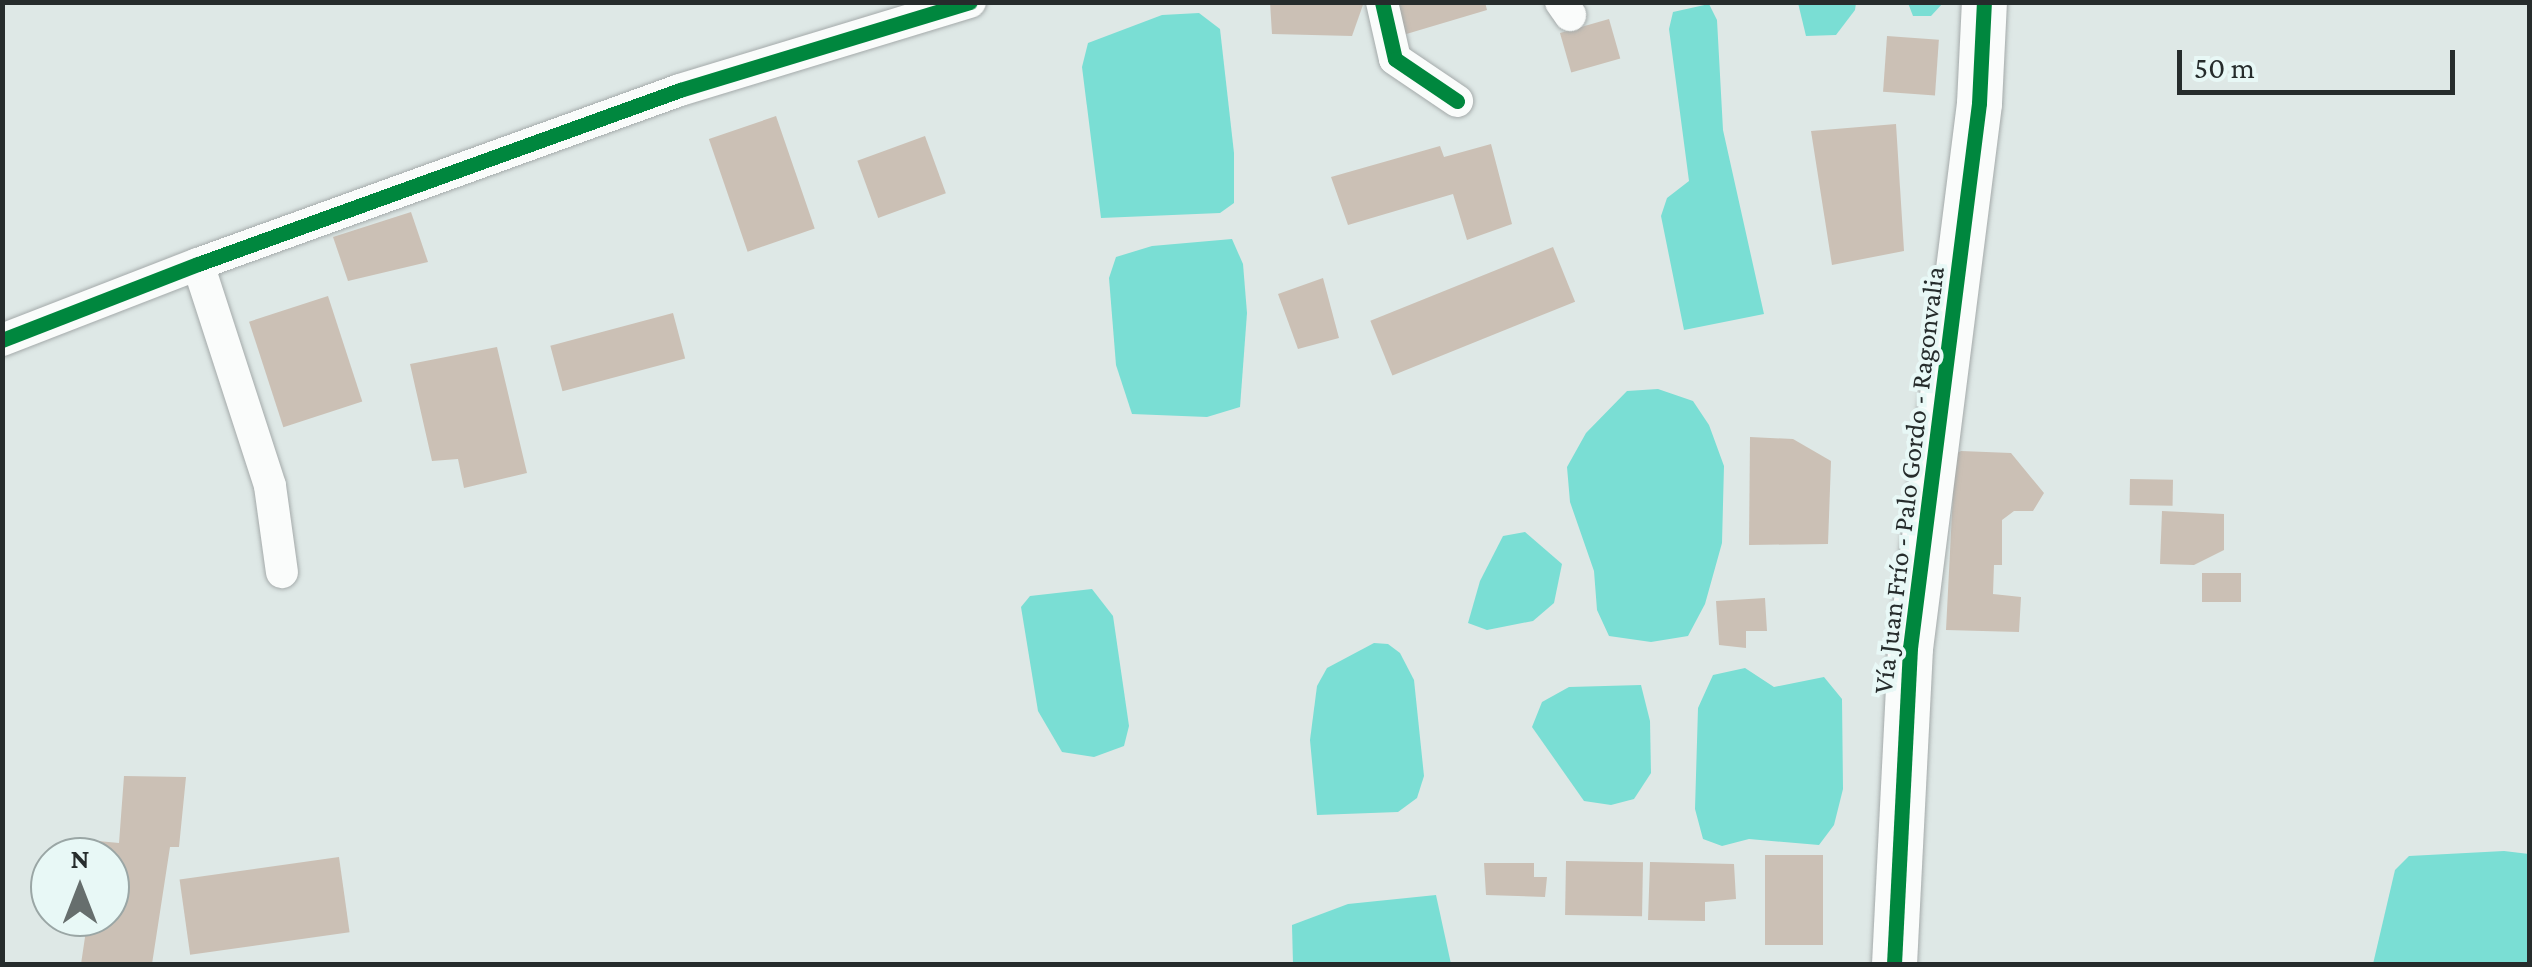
<!DOCTYPE html>
<meta charset="utf-8">
<style>
body{margin:0}
#map{position:relative;width:2532px;height:967px;overflow:hidden;background:#dee8e6;font-family:"Crimson Pro",serif}
div>[style]{position:absolute}
.water>*{inset:0;background:#7aded4}
.building>*{inset:0;background:#cbc0b5;transform-origin:0 0}
.roads{filter:drop-shadow(0 0 2px #a4aaaa) drop-shadow(0 0 2px #a4aaaa)}
.street>*{height:32px;margin:-16px;padding:0 16px;transform-origin:16px;border-radius:16px;background:#fafcfb}
.secondary>*{height:45px;margin:-22.5px;padding:0 22.5px;transform-origin:22.5px;border-radius:22.5px;background:#fafcfb}
.cycleway>*{height:15px;margin:-7.5px;padding:0 7.5px;transform-origin:7.5px;border-radius:7.5px;background:#00873e}
span{translate:-50% -50%;white-space:nowrap;text-align:center;line-height:1.15;-webkit-text-stroke:8px #e8f8f6;paint-order:stroke}
.street-label{font-size:28px;color:#262c2c}
.frame{position:absolute;inset:0;border:5px solid #262c2c;pointer-events:none}
.north{position:absolute;left:30px;top:837px;width:100px;height:100px;box-sizing:border-box;background:#e8f8f6;border:2px solid #9aa6a5;border-radius:50%;rotate:0deg;font-size:28px;font-weight:700;line-height:40px;text-align:center;color:#262c2c}
.north::after{content:'';display:block;margin:auto;width:35px;height:45px;background:#666e6d;clip-path:polygon(50% 0,100% 100%,50% 72%,0 100%)}
.scale{position:absolute;left:2177px;top:50px;width:278px;height:45px;box-sizing:border-box;border:5px solid #262c2c;border-top:0;padding-left:12px;font-size:30px;line-height:35px;white-space:nowrap;color:#262c2c;-webkit-text-stroke:8px #e8f8f6;paint-order:stroke}
</style>
<div id="map">
<div class="water">
<i style="clip-path:polygon(1798px 3px,1856px 3px,1855px 10px,1836px 35px,1806px 36px)"></i>
<i style="clip-path:polygon(1908px 3px,1908px 2px,1943px 3px,1931px 16px,1913px 16px)"></i>
<i style="clip-path:polygon(1709px 4px,1717px 20px,1723px 130px,1764px 314px,1684px 330px,1661px 216px,1667px 198px,1689px 181px,1669px 29px,1673px 12px)"></i>
<i style="clip-path:polygon(1199px 13px,1220px 29px,1234px 153px,1234px 203px,1220px 213px,1101px 218px,1082px 67px,1088px 43px,1162px 15px)"></i>
<i style="clip-path:polygon(1232px 239px,1243px 264px,1247px 313px,1240px 407px,1207px 417px,1132px 414px,1116px 365px,1109px 278px,1116px 257px,1152px 246px)"></i>
<i style="clip-path:polygon(1658px 389px,1693px 401px,1709px 425px,1724px 466px,1722px 543px,1705px 604px,1688px 636px,1651px 642px,1609px 636px,1597px 610px,1594px 571px,1570px 502px,1567px 467px,1586px 433px,1627px 391px)"></i>
<i style="clip-path:polygon(1525px 532px,1562px 564px,1554px 603px,1533px 621px,1487px 630px,1468px 623px,1480px 581px,1503px 536px)"></i>
<i style="clip-path:polygon(1092px 589px,1113px 616px,1129px 726px,1124px 746px,1094px 757px,1062px 752px,1038px 711px,1021px 607px,1030px 596px)"></i>
<i style="clip-path:polygon(1374px 643px,1388px 644px,1400px 653px,1414px 680px,1424px 776px,1417px 798px,1398px 812px,1317px 815px,1310px 740px,1317px 686px,1327px 668px)"></i>
<i style="clip-path:polygon(1745px 668px,1774px 687px,1824px 677px,1842px 699px,1843px 789px,1834px 825px,1819px 845px,1749px 839px,1722px 846px,1703px 839px,1695px 809px,1698px 708px,1713px 675px)"></i>
<i style="clip-path:polygon(1641px 685px,1650px 721px,1651px 773px,1634px 799px,1611px 805px,1584px 801px,1532px 727px,1542px 702px,1569px 687px)"></i>
<i style="clip-path:polygon(2504px 851px,2529px 854px,2529px 964px,2373px 964px,2395px 870px,2409px 856px)"></i>
<i style="clip-path:polygon(1436px 895px,1451px 964px,1293px 964px,1292px 925px,1348px 904px)"></i>
</div>
<div class="building">
<i style="clip-path:polygon(1270px 2px,1364px 2px,1352px 36px,1272px 34px)"></i>
<i style="clip-path:polygon(1392px 2px,1485px 2px,1487px 10px,1403px 35px)"></i>
<i style="left:1609px;top:19px;width:41px;height:51px;rotate:74deg"></i>
<i style="left:1887px;top:36px;width:52px;height:56px;rotate:4deg"></i>
<i style="left:776px;top:116px;width:119px;height:71px;rotate:71deg"></i>
<i style="clip-path:polygon(1896px 124px,1904px 251px,1832px 265px,1811px 131px)"></i>
<i style="left:925px;top:136px;width:61px;height:72px;rotate:70deg"></i>
<i style="clip-path:polygon(1491px 144px,1512px 224px,1467px 240px,1453px 194px,1348px 225px,1331px 177px,1440px 146px,1444px 157px)"></i>
<i style="clip-path:polygon(411px 212px,428px 262px,348px 281px,333px 237px)"></i>
<i style="left:1553px;top:247px;width:59px;height:197px;rotate:68deg"></i>
<i style="clip-path:polygon(1323px 278px,1339px 338px,1298px 349px,1278px 294px)"></i>
<i style="left:328px;top:296px;width:111px;height:83px;rotate:72deg"></i>
<i style="left:673px;top:313px;width:47px;height:127px;rotate:75deg"></i>
<i style="clip-path:polygon(497px 347px,527px 473px,464px 488px,458px 459px,432px 461px,410px 364px)"></i>
<i style="clip-path:polygon(1750px 437px,1793px 439px,1831px 461px,1828px 544px,1749px 545px)"></i>
<i style="clip-path:polygon(1961px 451px,2011px 453px,2044px 493px,2033px 511px,2014px 511px,2002px 520px,2002px 565px,1994px 565px,1993px 594px,2021px 597px,2019px 632px,1946px 630px,1955px 454px)"></i>
<i style="left:2130px;top:479px;width:43px;height:26px;rotate:1deg"></i>
<i style="clip-path:polygon(2162px 511px,2224px 514px,2224px 550px,2194px 565px,2160px 564px)"></i>
<i style="left:2241px;top:573px;width:29px;height:39px;rotate:90deg"></i>
<i style="clip-path:polygon(1765px 598px,1767px 631px,1746px 631px,1746px 648px,1719px 645px,1716px 601px)"></i>
<i style="clip-path:polygon(124px 776px,186px 777px,179px 847px,170px 847px,152px 964px,81px 964px,88px 917px,110px 917px,110px 857px,95px 857px,98px 841px,119px 843px)"></i>
<i style="left:1765px;top:855px;width:58px;height:90px"></i>
<i style="left:339px;top:857px;width:76px;height:161px;rotate:82deg"></i>
<i style="left:1566px;top:861px;width:77px;height:54px;rotate:1deg"></i>
<i style="clip-path:polygon(1650px 862px,1734px 864px,1736px 899px,1705px 902px,1705px 921px,1648px 920px)"></i>
<i style="clip-path:polygon(1484px 863px,1534px 863px,1534px 877px,1547px 877px,1545px 897px,1486px 895px)"></i>
</div>
<div class="roads">
<div class="street">
<i style="left:1382px;top:2px;width:58px;rotate:77.2deg"></i>
<i style="left:1395px;top:59px;width:75px;rotate:34.1deg"></i>
<i style="left:1561px;top:2px;width:16px;rotate:55deg"></i>
<i style="left:198px;top:264px;width:233px;rotate:72deg"></i>
<i style="left:270px;top:486px;width:87px;rotate:82.1deg"></i>
<i style="left:2px;top:340px;width:210px;rotate:-21.2deg"></i>
<i style="left:198px;top:264px;width:512px;rotate:-19.85deg"></i>
<i style="left:680px;top:90px;width:303px;rotate:-16.9deg"></i>
</div>
<div class="secondary">
<i style="left:1894px;top:964px;width:316px;rotate:-87.1deg"></i>
<i style="left:1910px;top:648px;width:549px;rotate:-82.78deg"></i>
<i style="left:1979px;top:103px;width:101px;rotate:-87.2deg"></i>
</div>
</div>
<div class="cycleway">
<i style="left:1382px;top:2px;width:58px;rotate:77.2deg"></i>
<i style="left:1395px;top:59px;width:75px;rotate:34.1deg"></i>
<i style="left:2px;top:340px;width:210px;rotate:-21.2deg"></i>
<i style="left:198px;top:264px;width:512px;rotate:-19.85deg"></i>
<i style="left:680px;top:90px;width:303px;rotate:-16.9deg"></i>
<i style="left:1894px;top:964px;width:316px;rotate:-87.1deg"></i>
<i style="left:1910px;top:648px;width:549px;rotate:-82.78deg"></i>
<i style="left:1979px;top:103px;width:101px;rotate:-87.2deg"></i>
</div>
<div class="street-label">
<span style="left:1909px;top:480px;rotate:-83deg">Vía Juan Frío - Palo Gordo - Ragonvalia</span>
</div>
<div class="frame"></div>
<div class="north">N</div>
<div class="scale">50 m</div>
</div>
